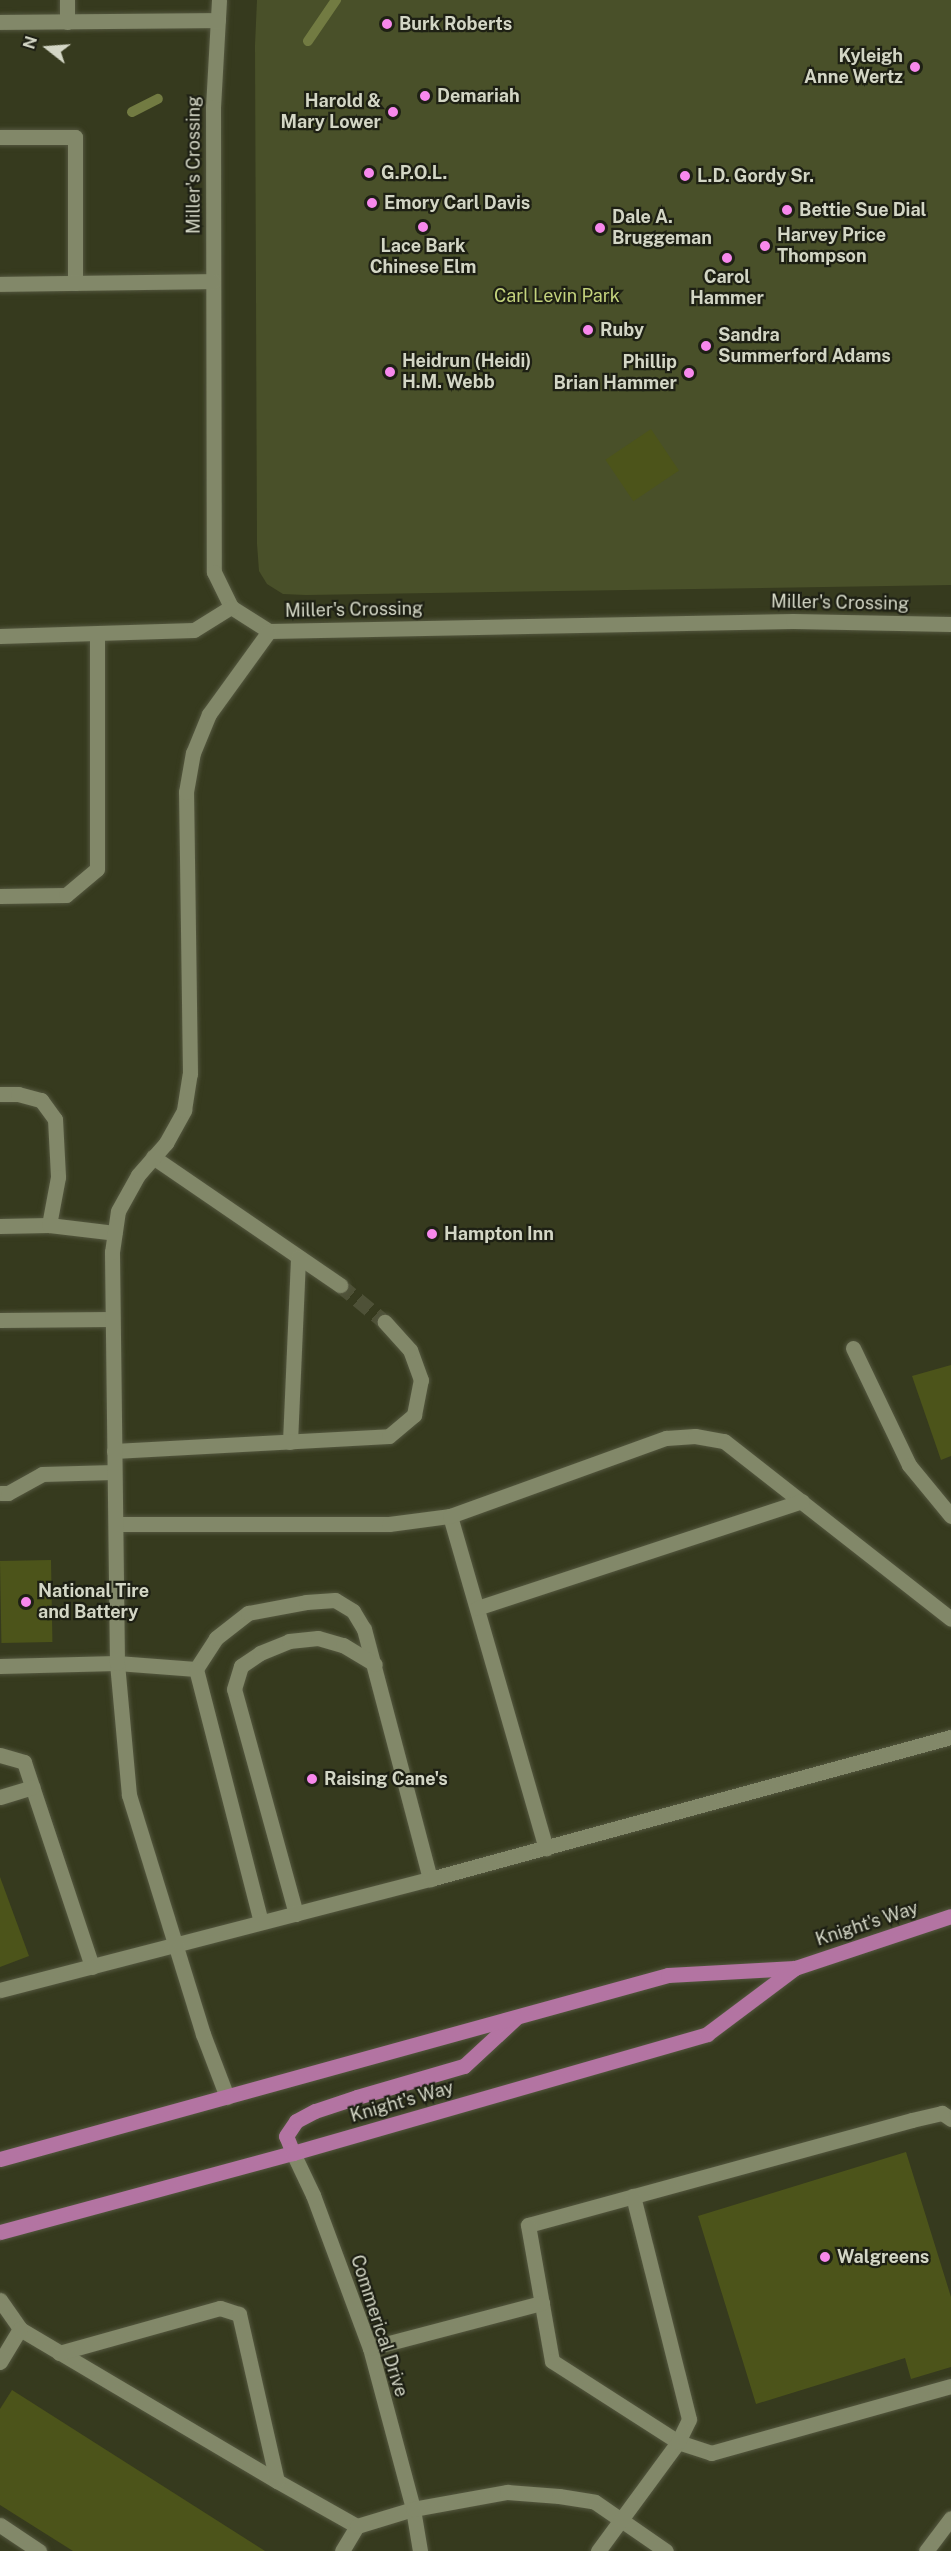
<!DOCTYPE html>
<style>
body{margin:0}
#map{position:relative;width:951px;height:2551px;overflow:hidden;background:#363a1e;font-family:"Public Sans",sans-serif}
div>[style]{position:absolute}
.green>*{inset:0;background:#495029}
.stream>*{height:10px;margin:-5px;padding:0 5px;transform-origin:5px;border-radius:5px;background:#727b42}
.building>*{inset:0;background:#4c541a;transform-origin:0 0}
.minor-tunnel>*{height:15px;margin-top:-7.5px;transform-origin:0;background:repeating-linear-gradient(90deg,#4e5137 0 15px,transparent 0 23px)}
.roads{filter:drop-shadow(0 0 2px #54573f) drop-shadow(0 0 2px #54573f)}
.minor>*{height:15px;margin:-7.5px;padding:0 7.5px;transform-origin:7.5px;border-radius:7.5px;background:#828869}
.major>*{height:15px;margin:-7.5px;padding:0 7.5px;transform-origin:7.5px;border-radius:7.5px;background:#b374a2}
.dots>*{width:16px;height:16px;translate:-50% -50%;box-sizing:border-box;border:3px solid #1e2014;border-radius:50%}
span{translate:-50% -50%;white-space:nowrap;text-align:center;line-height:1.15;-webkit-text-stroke:4.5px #1e2014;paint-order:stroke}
.poi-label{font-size:18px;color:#d3d6c5;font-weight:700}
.left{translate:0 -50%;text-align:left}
.right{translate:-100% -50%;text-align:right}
.street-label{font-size:18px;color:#d3d6c5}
.park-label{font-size:18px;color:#c4d37d}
.north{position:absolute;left:18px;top:18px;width:60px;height:60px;-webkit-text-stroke:4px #1e2014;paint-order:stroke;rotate:287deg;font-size:16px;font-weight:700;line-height:24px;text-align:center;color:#d3d6c5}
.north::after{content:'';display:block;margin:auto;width:21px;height:27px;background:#d3d6c5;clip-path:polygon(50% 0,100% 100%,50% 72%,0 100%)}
</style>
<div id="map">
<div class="green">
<i style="clip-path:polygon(257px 0,951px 0,951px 585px,306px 595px,283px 594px,267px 584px,259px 571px,257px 544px,255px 45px)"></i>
</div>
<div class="stream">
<i style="left:308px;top:41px;width:50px;rotate:-55.7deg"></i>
<i style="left:132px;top:112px;width:29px;rotate:-27deg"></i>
</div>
<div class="building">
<i style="left:651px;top:429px;width:50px;height:55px;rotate:56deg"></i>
<i style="clip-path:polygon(951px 1365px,951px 1456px,941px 1460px,912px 1376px)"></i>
<i style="left:51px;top:1560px;width:82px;height:51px;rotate:89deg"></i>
<i style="clip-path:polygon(0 1877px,29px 1956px,0 1967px)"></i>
<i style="clip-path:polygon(906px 2152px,951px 2297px,951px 2367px,911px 2379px,905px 2358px,756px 2404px,698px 2216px)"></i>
<i style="clip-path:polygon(12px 2390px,265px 2551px,73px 2551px,0 2505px,0 2409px)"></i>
</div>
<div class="minor-tunnel">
<i style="left:340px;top:1285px;width:58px;rotate:39.4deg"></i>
</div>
<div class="roads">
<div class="minor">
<i style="left:67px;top:0;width:22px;rotate:90deg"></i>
<i style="left:219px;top:0;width:107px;rotate:93.2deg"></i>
<i style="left:213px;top:107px;width:465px;rotate:89.9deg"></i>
<i style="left:214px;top:572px;width:39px;rotate:64deg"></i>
<i style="left:231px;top:607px;width:45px;rotate:32.3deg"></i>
<i style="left:269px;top:631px;width:524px;rotate:-1.09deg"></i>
<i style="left:793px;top:621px;width:158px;rotate:1.1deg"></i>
<i style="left:0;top:22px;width:218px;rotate:-0.5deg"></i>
<i style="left:0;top:137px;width:75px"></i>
<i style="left:75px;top:137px;width:146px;rotate:90deg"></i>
<i style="left:0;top:284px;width:213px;rotate:-0.8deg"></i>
<i style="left:0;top:636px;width:194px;rotate:-1.8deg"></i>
<i style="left:194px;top:630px;width:44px;rotate:-31.9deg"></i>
<i style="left:0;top:896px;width:66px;rotate:-0.9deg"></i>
<i style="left:66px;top:895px;width:40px;rotate:-40deg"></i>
<i style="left:97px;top:869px;width:234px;rotate:-90deg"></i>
<i style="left:0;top:1094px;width:18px"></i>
<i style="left:18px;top:1094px;width:24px;rotate:15deg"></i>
<i style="left:41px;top:1100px;width:24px;rotate:54deg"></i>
<i style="left:55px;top:1119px;width:58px;rotate:87deg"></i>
<i style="left:58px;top:1177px;width:49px;rotate:100.6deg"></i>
<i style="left:153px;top:1157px;width:227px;rotate:34.4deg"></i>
<i style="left:0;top:1226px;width:49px;rotate:-1.2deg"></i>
<i style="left:49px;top:1225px;width:66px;rotate:6.9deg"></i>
<i style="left:0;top:1320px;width:112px;rotate:-0.5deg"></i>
<i style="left:853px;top:1348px;width:130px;rotate:64.4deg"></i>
<i style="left:909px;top:1465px;width:66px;rotate:50.5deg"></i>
<i style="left:290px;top:1442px;width:185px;rotate:-87.5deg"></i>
<i style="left:114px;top:1451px;width:275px;rotate:-3.1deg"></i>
<i style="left:389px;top:1436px;width:33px;rotate:-40deg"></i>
<i style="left:414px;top:1415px;width:36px;rotate:-79deg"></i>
<i style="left:421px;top:1380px;width:32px;rotate:-110deg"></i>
<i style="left:410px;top:1350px;width:38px;rotate:-132deg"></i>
<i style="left:0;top:1493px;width:8px"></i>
<i style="left:8px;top:1493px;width:39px;rotate:-29deg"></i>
<i style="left:42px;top:1474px;width:72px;rotate:-1.6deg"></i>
<i style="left:450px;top:1516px;width:346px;rotate:73.9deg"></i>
<i style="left:116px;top:1524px;width:273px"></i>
<i style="left:389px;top:1524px;width:62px;rotate:-7.5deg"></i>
<i style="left:450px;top:1516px;width:230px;rotate:-19.9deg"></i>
<i style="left:666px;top:1438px;width:29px;rotate:-4deg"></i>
<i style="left:695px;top:1436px;width:29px;rotate:10deg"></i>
<i style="left:724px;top:1441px;width:288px;rotate:38.1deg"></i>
<i style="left:477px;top:1608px;width:342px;rotate:-18.2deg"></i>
<i style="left:0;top:1666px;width:117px;rotate:-1.5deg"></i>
<i style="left:117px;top:1663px;width:79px;rotate:4.3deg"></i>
<i style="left:196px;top:1669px;width:37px;rotate:-57deg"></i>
<i style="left:216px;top:1638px;width:41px;rotate:-38deg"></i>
<i style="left:248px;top:1613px;width:59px;rotate:-10.7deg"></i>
<i style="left:306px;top:1602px;width:29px;rotate:-4deg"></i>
<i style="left:335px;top:1600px;width:21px;rotate:31deg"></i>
<i style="left:353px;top:1611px;width:21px;rotate:59deg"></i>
<i style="left:364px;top:1629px;width:259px;rotate:75.2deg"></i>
<i style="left:196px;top:1669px;width:261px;rotate:75.6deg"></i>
<i style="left:0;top:1755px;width:25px;rotate:16deg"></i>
<i style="left:24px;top:1762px;width:216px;rotate:71.6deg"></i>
<i style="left:0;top:1797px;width:34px;rotate:-17deg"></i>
<i style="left:296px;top:1914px;width:233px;rotate:-105.4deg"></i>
<i style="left:234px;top:1689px;width:24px;rotate:-73deg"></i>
<i style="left:241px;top:1666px;width:23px;rotate:-34deg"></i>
<i style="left:260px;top:1653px;width:31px;rotate:-22deg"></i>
<i style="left:289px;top:1641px;width:29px;rotate:-6deg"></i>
<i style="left:318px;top:1638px;width:26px;rotate:16deg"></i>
<i style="left:343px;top:1645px;width:37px;rotate:31deg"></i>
<i style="left:0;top:1990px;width:444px;rotate:-14.5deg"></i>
<i style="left:430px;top:1879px;width:540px;rotate:-15.25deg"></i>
<i style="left:227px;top:2097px;width:67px;rotate:-110.9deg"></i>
<i style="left:203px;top:2034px;width:250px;rotate:-107.2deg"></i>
<i style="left:129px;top:1795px;width:133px;rotate:-95.2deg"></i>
<i style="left:117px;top:1663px;width:411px;rotate:-90.7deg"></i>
<i style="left:112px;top:1252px;width:41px;rotate:-81.7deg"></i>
<i style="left:118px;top:1211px;width:41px;rotate:-60.9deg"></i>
<i style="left:138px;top:1175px;width:43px;rotate:-48.8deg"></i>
<i style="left:166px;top:1143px;width:38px;rotate:-61deg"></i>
<i style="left:184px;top:1110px;width:36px;rotate:-81deg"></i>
<i style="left:190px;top:1074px;width:282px;rotate:-90.8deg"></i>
<i style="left:186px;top:792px;width:40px;rotate:-80deg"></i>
<i style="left:193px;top:753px;width:42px;rotate:-67.7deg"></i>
<i style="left:209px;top:714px;width:102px;rotate:-54.1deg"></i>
<i style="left:951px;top:2119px;width:11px;rotate:-146deg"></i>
<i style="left:942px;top:2113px;width:31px;rotate:167deg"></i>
<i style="left:912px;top:2120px;width:398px;rotate:164.7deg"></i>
<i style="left:528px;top:2225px;width:138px;rotate:80deg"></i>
<i style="left:552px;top:2361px;width:150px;rotate:32.7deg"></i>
<i style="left:678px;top:2442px;width:35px;rotate:18deg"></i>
<i style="left:711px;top:2453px;width:249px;rotate:-15.6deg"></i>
<i style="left:293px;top:2153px;width:47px;rotate:64.5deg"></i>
<i style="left:313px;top:2195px;width:163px;rotate:69.6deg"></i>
<i style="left:370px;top:2348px;width:167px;rotate:75deg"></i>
<i style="left:413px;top:2509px;width:43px;rotate:80.5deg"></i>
<i style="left:0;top:2300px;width:35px;rotate:55deg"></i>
<i style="left:20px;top:2329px;width:299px;rotate:30.6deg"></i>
<i style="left:277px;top:2481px;width:92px;rotate:29.4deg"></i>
<i style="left:357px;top:2526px;width:29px;rotate:121deg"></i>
<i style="left:370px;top:2348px;width:178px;rotate:-14.7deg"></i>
<i style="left:59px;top:2353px;width:167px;rotate:-15.6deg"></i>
<i style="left:220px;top:2308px;width:20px;rotate:18deg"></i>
<i style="left:239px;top:2314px;width:171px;rotate:77.2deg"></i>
<i style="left:0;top:2362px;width:39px;rotate:-59deg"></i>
<i style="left:0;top:2525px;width:47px;rotate:33.7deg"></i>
<i style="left:357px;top:2526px;width:59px;rotate:-16.9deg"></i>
<i style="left:413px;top:2509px;width:96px;rotate:-10.3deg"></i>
<i style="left:507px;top:2492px;width:52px;rotate:4.4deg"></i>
<i style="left:559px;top:2496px;width:36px;rotate:9deg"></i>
<i style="left:595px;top:2502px;width:86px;rotate:34.6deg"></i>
<i style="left:598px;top:2551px;width:135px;rotate:-53.7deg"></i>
<i style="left:678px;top:2442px;width:25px;rotate:-64deg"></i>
<i style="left:689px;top:2419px;width:230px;rotate:-104.1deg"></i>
<i style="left:926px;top:2551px;width:41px;rotate:-52.9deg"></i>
</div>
<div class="major">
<i style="left:293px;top:2153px;width:18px;rotate:-112deg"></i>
<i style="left:286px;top:2136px;width:18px;rotate:-56deg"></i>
<i style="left:296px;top:2121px;width:21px;rotate:-28deg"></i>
<i style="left:315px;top:2111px;width:44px;rotate:-18.4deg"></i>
<i style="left:357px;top:2097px;width:111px;rotate:-16.2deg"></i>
<i style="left:464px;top:2066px;width:72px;rotate:-42.8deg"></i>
<i style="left:0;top:2159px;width:693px;rotate:-15.4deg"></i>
<i style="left:668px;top:1975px;width:127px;rotate:-3.2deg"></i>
<i style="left:795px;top:1968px;width:164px;rotate:-18.4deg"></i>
<i style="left:0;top:2232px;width:303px;rotate:-15.1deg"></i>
<i style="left:293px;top:2153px;width:431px;rotate:-16deg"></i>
<i style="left:707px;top:2034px;width:110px;rotate:-36.9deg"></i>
</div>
</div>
<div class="dots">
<i style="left:387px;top:24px;background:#f788ec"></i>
<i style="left:915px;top:67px;background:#f788ec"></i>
<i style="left:425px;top:96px;background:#f788ec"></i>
<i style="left:393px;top:112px;background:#f788ec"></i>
<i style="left:369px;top:173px;background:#f788ec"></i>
<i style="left:685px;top:176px;background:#f788ec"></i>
<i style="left:372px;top:203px;background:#f788ec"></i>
<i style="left:787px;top:210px;background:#f788ec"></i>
<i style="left:423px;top:227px;background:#f788ec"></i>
<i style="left:600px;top:228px;background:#f788ec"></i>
<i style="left:765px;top:246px;background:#f788ec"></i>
<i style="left:727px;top:258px;background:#f788ec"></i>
<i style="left:588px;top:330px;background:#f788ec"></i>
<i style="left:706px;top:346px;background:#f788ec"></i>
<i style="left:390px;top:372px;background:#f788ec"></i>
<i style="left:689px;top:373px;background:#f788ec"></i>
<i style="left:432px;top:1234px;background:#f788ec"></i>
<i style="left:26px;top:1602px;background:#f788ec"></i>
<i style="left:312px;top:1779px;background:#f788ec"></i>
<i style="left:825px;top:2257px;background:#f788ec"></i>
</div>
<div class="poi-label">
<span class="left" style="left:399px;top:24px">Burk Roberts</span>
<span class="right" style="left:903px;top:67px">Kyleigh<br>Anne Wertz</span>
<span class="left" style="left:437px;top:96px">Demariah</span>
<span class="right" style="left:381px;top:112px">Harold &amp;<br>Mary Lower</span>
<span class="left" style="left:381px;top:173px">G.P.O.L.</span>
<span class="left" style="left:697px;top:176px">L.D. Gordy Sr.</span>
<span class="left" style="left:384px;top:203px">Emory Carl Davis</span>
<span class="left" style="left:799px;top:210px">Bettie Sue Dial</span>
<span class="left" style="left:612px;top:228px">Dale A.<br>Bruggeman</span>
<span class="left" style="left:777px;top:246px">Harvey Price<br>Thompson</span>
<span style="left:423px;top:257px">Lace Bark<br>Chinese Elm</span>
<span style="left:727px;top:288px">Carol<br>Hammer</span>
<span class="left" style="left:600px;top:330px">Ruby</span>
<span class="left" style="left:718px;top:346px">Sandra<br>Summerford Adams</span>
<span class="left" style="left:402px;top:372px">Heidrun (Heidi)<br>H.M. Webb</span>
<span class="right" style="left:677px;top:373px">Phillip<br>Brian Hammer</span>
<span class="left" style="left:444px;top:1234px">Hampton Inn</span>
<span class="left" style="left:38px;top:1602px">National Tire<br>and Battery</span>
<span class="left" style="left:324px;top:1779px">Raising Cane's</span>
<span class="left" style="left:837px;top:2257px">Walgreens</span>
</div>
<div class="street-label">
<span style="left:194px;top:165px;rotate:-90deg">Miller's Crossing</span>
<span style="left:840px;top:603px;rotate:1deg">Miller's Crossing</span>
<span style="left:354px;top:610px;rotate:-1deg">Miller's Crossing</span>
<span style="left:867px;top:1924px;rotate:-18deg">Knight's Way</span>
<span style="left:402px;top:2102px;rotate:-16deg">Knight's Way</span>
<span style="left:379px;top:2326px;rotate:72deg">Commerical Drive</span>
</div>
<div class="park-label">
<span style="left:557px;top:296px">Carl Levin Park</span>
</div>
<div class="north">N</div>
</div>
